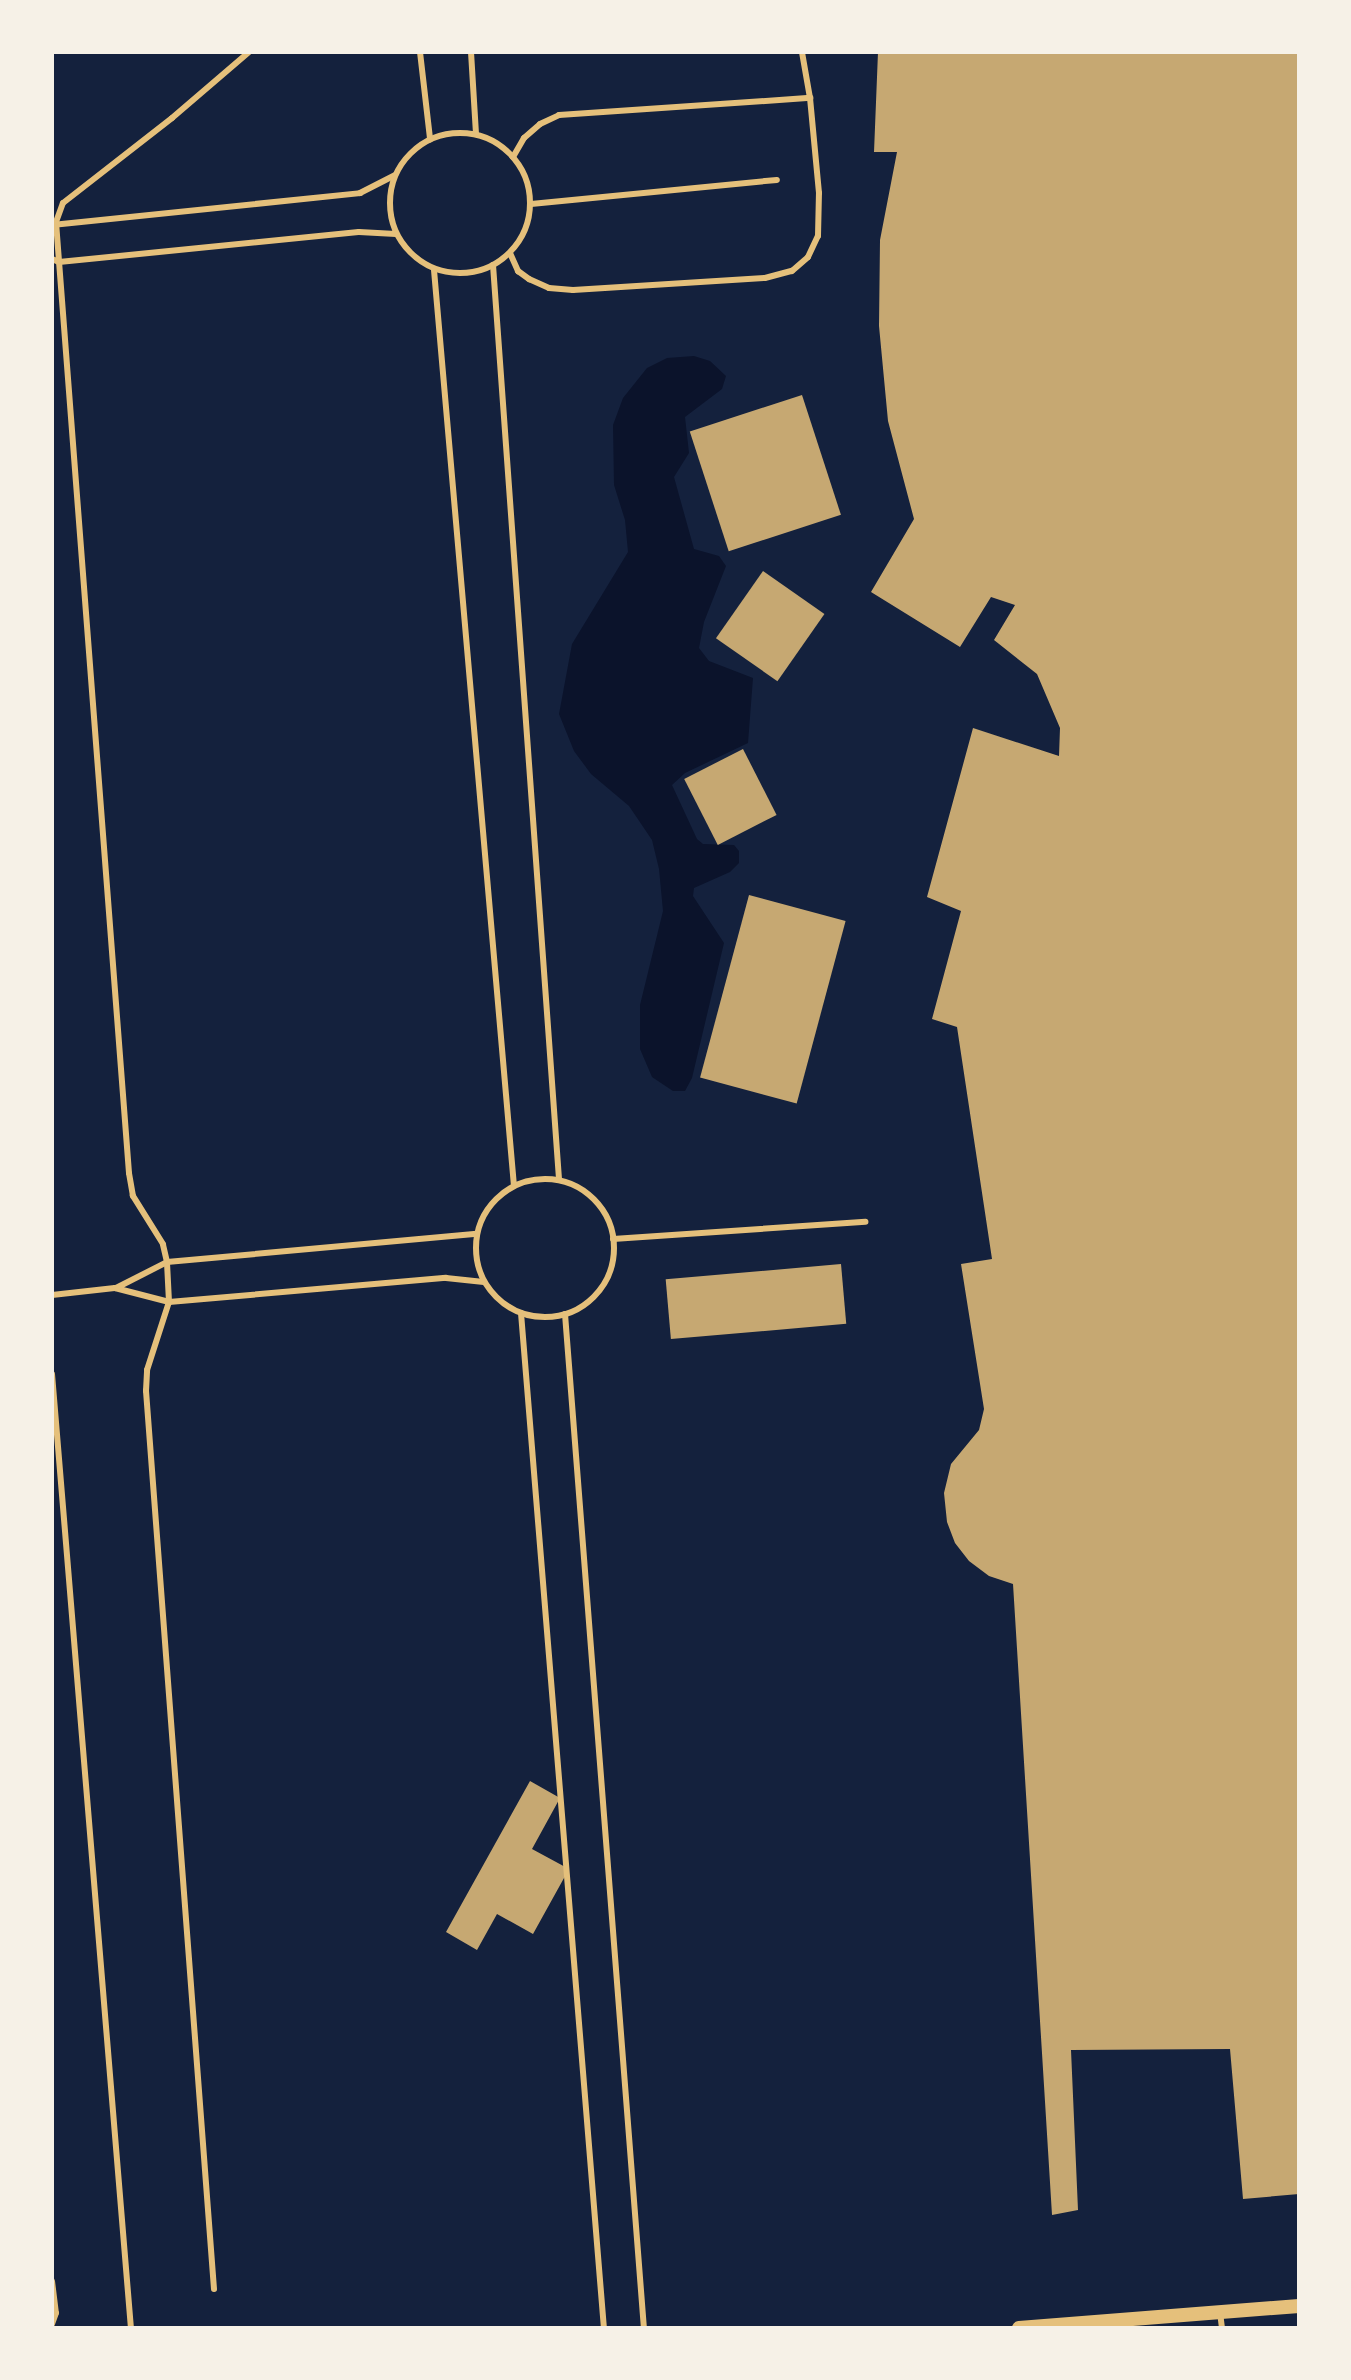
<!DOCTYPE html>
<style>
body{margin:0}
#map{position:relative;width:1351px;height:2380px;overflow:hidden;background:#14213d;font-family:"PT Sans",sans-serif}
div>[style]{position:absolute}
.water>*{inset:0;background:#0b132b}
.building>*{inset:0;background:#c6a872;transform-origin:0 0}
.service>*{height:6px;margin:-3px;padding:0 3px;transform-origin:3px;border-radius:3px;background:#e5c07b}
.service>.ring{margin:-3px;padding:0;box-sizing:content-box;background:none;border:6px solid #e5c07b;border-radius:50%}
.tertiary>*{height:14px;margin:-7px;padding:0 7px;transform-origin:7px;border-radius:7px;background:#e5c07b}
span{translate:-50% -50%;white-space:nowrap;text-align:center;line-height:1.15;-webkit-text-stroke:7px #f6f1e7;paint-order:stroke}
.frame{position:absolute;inset:0;border:54px solid #f6f1e7;pointer-events:none}
</style>
<div id="map">
<div class="water">
<i style="clip-path:polygon(694px 356px,710px 361px,726px 376px,722px 389px,685px 417px,689px 453px,674px 477px,694px 549px,719px 556px,726px 566px,704px 622px,699px 648px,709px 661px,753px 678px,748px 743px,685px 773px,672px 785px,697px 839px,703px 844px,734px 845px,739px 851px,739px 863px,730px 872px,694px 888px,693px 896px,724px 943px,692px 1078px,685px 1091px,673px 1091px,652px 1077px,640px 1049px,640px 1005px,663px 911px,659px 869px,652px 840px,629px 806px,591px 774px,574px 751px,559px 714px,572px 644px,628px 552px,625px 520px,614px 485px,613px 425px,623px 398px,647px 368px,667px 358px)"></i>
</div>
<div class="building">
<i style="clip-path:polygon(878px 52px,1299px 52px,1299px 2194px,1243px 2199px,1230px 2049px,1071px 2050px,1078px 2210px,1052px 2215px,1013px 1584px,989px 1576px,969px 1561px,955px 1543px,947px 1522px,944px 1493px,951px 1464px,979px 1430px,984px 1409px,961px 1264px,992px 1259px,957px 1027px,932px 1019px,961px 911px,927px 897px,973px 728px,1059px 756px,1060px 728px,1037px 674px,994px 640px,1015px 605px,991px 597px,960px 647px,871px 592px,914px 519px,888px 421px,879px 326px,880px 240px,897px 152px,874px 152px)"></i>
<i style="left:802px;top:395px;width:126px;height:118px;rotate:72deg"></i>
<i style="left:763px;top:571px;width:75px;height:82px;rotate:35deg"></i>
<i style="left:743px;top:749px;width:74px;height:66px;rotate:63deg"></i>
<i style="left:749px;top:895px;width:100px;height:189px;rotate:15deg"></i>
<i style="left:841px;top:1264px;width:60px;height:176px;rotate:85deg"></i>
<i style="clip-path:polygon(530px 1781px,560px 1798px,532px 1849px,569px 1869px,533px 1934px,497px 1914px,477px 1950px,446px 1932px)"></i>
</div>
<div class="service">
<i style="left:420px;top:52px;width:88px;rotate:83.4deg"></i>
<i style="left:471px;top:52px;width:82px;rotate:86.5deg"></i>
<i class="ring" style="left:390px;top:133px;width:134px;height:134px"></i>
<i style="left:513px;top:157px;width:22px;rotate:-60deg"></i>
<i style="left:524px;top:138px;width:21px;rotate:-41deg"></i>
<i style="left:540px;top:124px;width:21px;rotate:-25deg"></i>
<i style="left:559px;top:115px;width:252px;rotate:-3.9deg"></i>
<i style="left:531px;top:204px;width:247px;rotate:-5.6deg"></i>
<i style="left:52px;top:225px;width:310px;rotate:-5.9deg"></i>
<i style="left:360px;top:193px;width:39px;rotate:-27deg"></i>
<i style="left:510px;top:253px;width:20px;rotate:66deg"></i>
<i style="left:518px;top:271px;width:14px;rotate:36deg"></i>
<i style="left:529px;top:279px;width:22px;rotate:24deg"></i>
<i style="left:549px;top:288px;width:24px;rotate:5deg"></i>
<i style="left:573px;top:290px;width:192px;rotate:-3.6deg"></i>
<i style="left:765px;top:278px;width:28px;rotate:-15deg"></i>
<i style="left:792px;top:271px;width:21px;rotate:-41deg"></i>
<i style="left:808px;top:257px;width:23px;rotate:-65deg"></i>
<i style="left:818px;top:236px;width:43px;rotate:-88.7deg"></i>
<i style="left:819px;top:193px;width:95px;rotate:-95.4deg"></i>
<i style="left:810px;top:98px;width:47px;rotate:-99.9deg"></i>
<i style="left:52px;top:259px;width:8px;rotate:23deg"></i>
<i style="left:59px;top:262px;width:301px;rotate:-5.7deg"></i>
<i style="left:359px;top:232px;width:37px;rotate:3deg"></i>
<i style="left:493px;top:265px;width:917px;rotate:85.87deg"></i>
<i style="left:434px;top:270px;width:919px;rotate:85.01deg"></i>
<i class="ring" style="left:476px;top:1179px;width:132px;height:132px"></i>
<i style="left:613px;top:1239px;width:253px;rotate:-3.9deg"></i>
<i style="left:116px;top:1288px;width:57px;rotate:-27deg"></i>
<i style="left:167px;top:1262px;width:311px;rotate:-5.2deg"></i>
<i style="left:52px;top:1295px;width:63px;rotate:-6.3deg"></i>
<i style="left:115px;top:1288px;width:56px;rotate:14.5deg"></i>
<i style="left:169px;top:1302px;width:278px;rotate:-5deg"></i>
<i style="left:446px;top:1278px;width:38px;rotate:6deg"></i>
<i style="left:521px;top:1313px;width:1018px;rotate:85.33deg"></i>
<i style="left:565px;top:1314px;width:1017px;rotate:85.55deg"></i>
<i style="left:52px;top:1374px;width:957px;rotate:85.27deg"></i>
<i style="left:52px;top:2281px;width:32px;rotate:83deg"></i>
<i style="left:56px;top:2313px;width:12px;rotate:110deg"></i>
<i style="left:214px;top:2289px;width:901px;rotate:-94.33deg"></i>
<i style="left:146px;top:1391px;width:21px;rotate:-87deg"></i>
<i style="left:147px;top:1370px;width:71px;rotate:-72.1deg"></i>
<i style="left:169px;top:1302px;width:40px;rotate:-92.9deg"></i>
<i style="left:167px;top:1262px;width:18px;rotate:-103deg"></i>
<i style="left:163px;top:1244px;width:57px;rotate:-122deg"></i>
<i style="left:133px;top:1196px;width:23px;rotate:-100deg"></i>
<i style="left:129px;top:1173px;width:954px;rotate:-94.39deg"></i>
<i style="left:56px;top:222px;width:20px;rotate:-70deg"></i>
<i style="left:63px;top:203px;width:138px;rotate:-37.9deg"></i>
<i style="left:172px;top:118px;width:101px;rotate:-40.6deg"></i>
<i style="left:1220px;top:2312px;width:16px;rotate:83deg"></i>
</div>
<div class="tertiary">
<i style="left:1019px;top:2328px;width:281px;rotate:-4.5deg"></i>
</div>
<div class="frame"></div>
</div>
